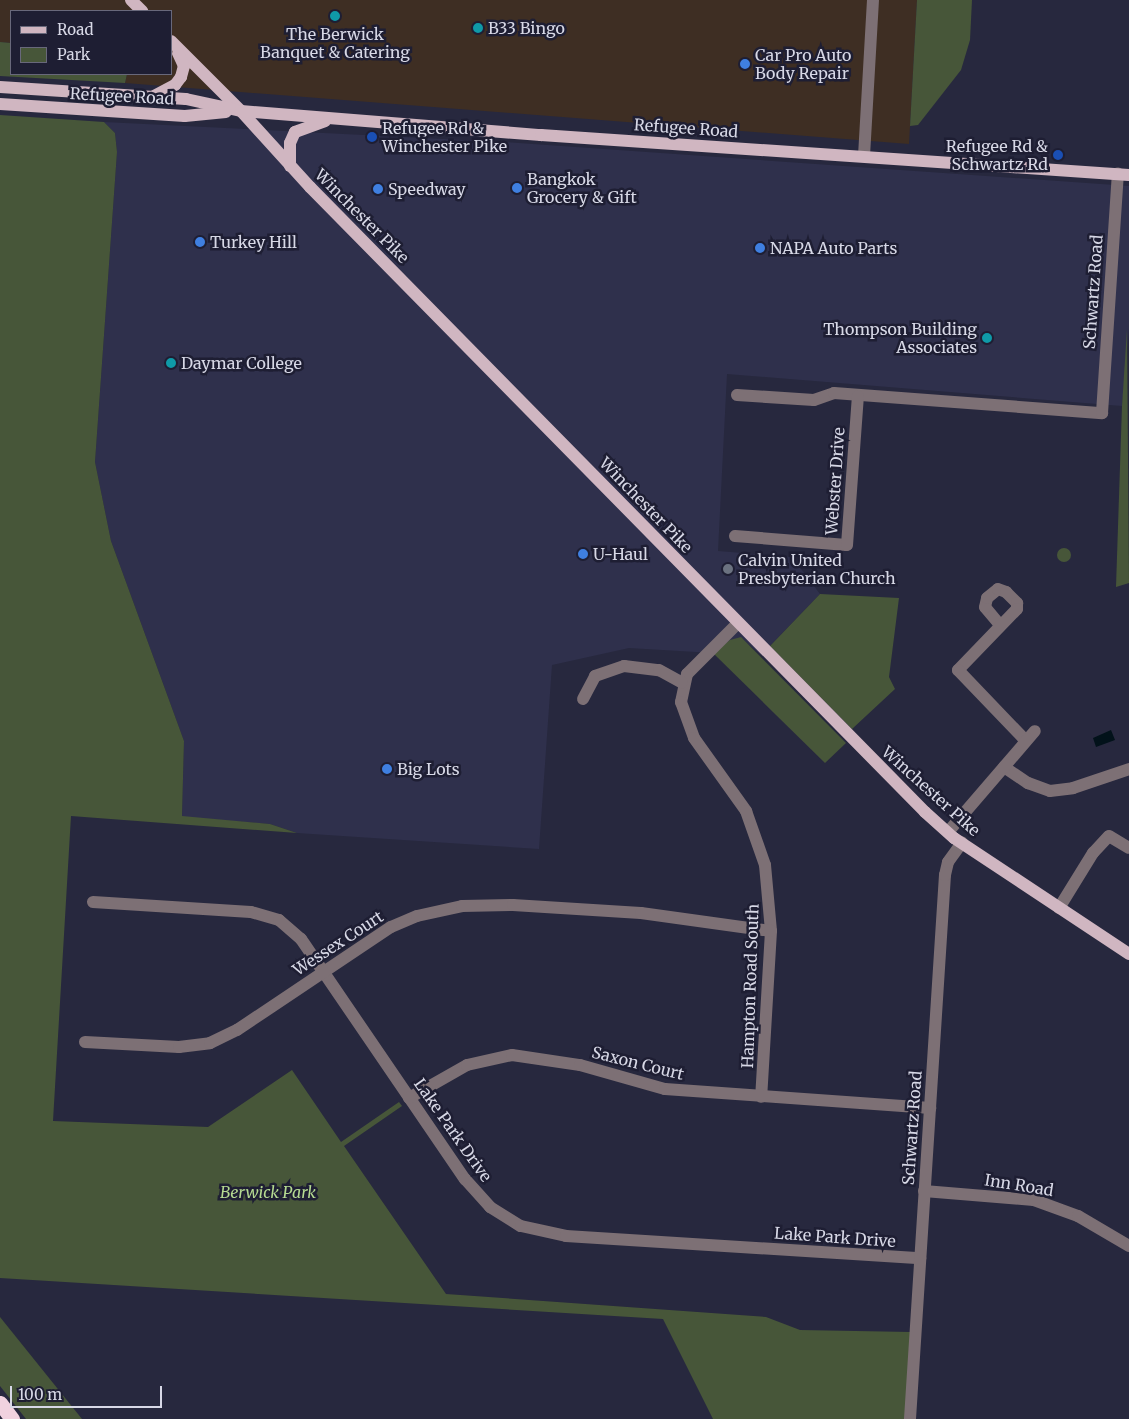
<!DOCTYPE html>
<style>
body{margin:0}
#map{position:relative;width:1129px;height:1419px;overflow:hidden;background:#27283e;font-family:Merriweather,serif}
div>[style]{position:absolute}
.built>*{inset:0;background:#2f304c}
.industrial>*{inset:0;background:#3e2e23}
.green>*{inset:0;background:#475639}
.round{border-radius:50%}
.water>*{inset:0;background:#02121a}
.minor>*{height:12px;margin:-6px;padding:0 6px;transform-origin:6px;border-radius:6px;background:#7d7075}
.major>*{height:12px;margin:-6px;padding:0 6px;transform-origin:6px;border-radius:6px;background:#d0b6c1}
.highway>*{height:15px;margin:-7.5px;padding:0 7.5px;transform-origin:7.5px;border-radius:7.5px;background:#f1d2df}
.dots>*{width:14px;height:14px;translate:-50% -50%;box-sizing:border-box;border:2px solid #1e1e33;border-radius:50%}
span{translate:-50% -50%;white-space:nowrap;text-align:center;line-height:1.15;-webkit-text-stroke:5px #1e1e33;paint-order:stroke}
.poi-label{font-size:16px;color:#d7d8e6}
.left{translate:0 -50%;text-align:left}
.right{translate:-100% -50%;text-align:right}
.street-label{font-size:16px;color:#d7d8e6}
.park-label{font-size:16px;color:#b5da91;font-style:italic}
.legend{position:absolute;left:10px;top:10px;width:162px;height:65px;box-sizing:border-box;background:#1e1e33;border:1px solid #68687b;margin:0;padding:6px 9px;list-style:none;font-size:15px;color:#d7d8e6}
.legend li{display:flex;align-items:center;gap:10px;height:25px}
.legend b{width:25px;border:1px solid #68687b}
.scale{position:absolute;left:10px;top:1386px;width:152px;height:22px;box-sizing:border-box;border:2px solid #d7d8e6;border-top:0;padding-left:6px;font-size:15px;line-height:18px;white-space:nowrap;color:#d7d8e6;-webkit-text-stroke:4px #1e1e33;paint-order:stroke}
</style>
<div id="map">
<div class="built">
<i style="clip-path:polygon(104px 122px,503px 142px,1129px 186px,1129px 329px,1122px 406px,727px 374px,718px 551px,792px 557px,820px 594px,761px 655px,741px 638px,713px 653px,629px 648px,552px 665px,539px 849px,297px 833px,270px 824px,182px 817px,184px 741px,111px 541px,95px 462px,117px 152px,115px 133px)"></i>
</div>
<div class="industrial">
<i style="clip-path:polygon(0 0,917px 0,909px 144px,125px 83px,127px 74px,171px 74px,171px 11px,11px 11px,11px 43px,0 42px)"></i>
</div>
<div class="green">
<i style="clip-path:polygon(917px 0,972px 0,970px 40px,961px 70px,918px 125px,910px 126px)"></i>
<i style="clip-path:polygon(0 42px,11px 43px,11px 74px,127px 74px,125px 83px,0 76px)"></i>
<i style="clip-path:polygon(0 115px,104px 122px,115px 133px,117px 152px,95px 462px,111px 541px,184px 741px,182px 816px,270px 824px,297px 833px,71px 816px,53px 1121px,208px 1127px,292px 1070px,341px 1142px,399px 1102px,402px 1106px,344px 1146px,446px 1294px,766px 1317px,800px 1330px,911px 1332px,905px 1419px,713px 1419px,663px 1319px,0 1278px)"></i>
<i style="clip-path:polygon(1127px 329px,1129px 583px,1116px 587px,1122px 406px)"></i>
<i class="round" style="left:1057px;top:548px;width:14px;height:14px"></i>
<i style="clip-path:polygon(820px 594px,899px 598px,889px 677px,895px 689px,852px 729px,770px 646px)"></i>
<i style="clip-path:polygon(741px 637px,846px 743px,825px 763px,713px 653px,730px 640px)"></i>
<i style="clip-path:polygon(0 1317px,82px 1419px,26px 1419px,0 1386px)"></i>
</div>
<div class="water">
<i style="clip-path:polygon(1111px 730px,1115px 740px,1096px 747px,1093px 738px)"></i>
</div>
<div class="minor">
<i style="left:864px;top:156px;width:156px;rotate:-86.7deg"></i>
<i style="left:737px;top:395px;width:77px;rotate:3.7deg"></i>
<i style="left:814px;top:400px;width:21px;rotate:-19deg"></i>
<i style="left:834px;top:393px;width:269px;rotate:4.3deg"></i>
<i style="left:1102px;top:413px;width:240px;rotate:-86.2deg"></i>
<i style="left:735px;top:536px;width:112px;rotate:4.6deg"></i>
<i style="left:847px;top:545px;width:149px;rotate:-85.8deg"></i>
<i style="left:738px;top:623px;width:72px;rotate:135deg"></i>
<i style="left:687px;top:674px;width:29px;rotate:102deg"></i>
<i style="left:681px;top:702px;width:38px;rotate:70deg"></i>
<i style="left:694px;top:738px;width:90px;rotate:54.5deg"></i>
<i style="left:746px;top:811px;width:57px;rotate:70.6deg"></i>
<i style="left:765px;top:865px;width:66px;rotate:84.8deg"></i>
<i style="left:771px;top:931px;width:166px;rotate:93.4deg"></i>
<i style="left:1000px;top:625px;width:23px;rotate:-130deg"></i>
<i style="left:985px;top:607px;width:9px;rotate:-77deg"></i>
<i style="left:987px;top:598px;width:14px;rotate:-39deg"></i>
<i style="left:998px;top:589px;width:9px;rotate:21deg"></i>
<i style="left:1006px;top:592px;width:16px;rotate:45deg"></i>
<i style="left:1017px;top:603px;width:6px;rotate:90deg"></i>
<i style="left:1017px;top:609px;width:85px;rotate:134deg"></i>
<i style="left:958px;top:670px;width:98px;rotate:46.2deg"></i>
<i style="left:583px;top:699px;width:26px;rotate:-62deg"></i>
<i style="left:595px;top:676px;width:31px;rotate:-19deg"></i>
<i style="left:624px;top:666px;width:35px;rotate:7deg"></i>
<i style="left:659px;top:670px;width:26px;rotate:29deg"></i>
<i style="left:1004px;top:767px;width:29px;rotate:34deg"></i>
<i style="left:1028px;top:783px;width:23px;rotate:20deg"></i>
<i style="left:1050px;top:791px;width:23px;rotate:-7deg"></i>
<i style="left:1073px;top:788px;width:59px;rotate:-18.7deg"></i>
<i style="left:948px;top:832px;width:133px;rotate:-49.3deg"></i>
<i style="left:93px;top:902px;width:158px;rotate:3.6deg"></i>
<i style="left:251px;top:912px;width:29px;rotate:16deg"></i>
<i style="left:279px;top:920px;width:29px;rotate:41deg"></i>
<i style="left:301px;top:939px;width:291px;rotate:55.7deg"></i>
<i style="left:465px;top:1179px;width:38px;rotate:48deg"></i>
<i style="left:490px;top:1207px;width:36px;rotate:32deg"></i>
<i style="left:521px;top:1226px;width:46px;rotate:12.5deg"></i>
<i style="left:566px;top:1236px;width:355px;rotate:3.6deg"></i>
<i style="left:1059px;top:908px;width:65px;rotate:-58.3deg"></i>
<i style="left:1093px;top:853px;width:23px;rotate:-47deg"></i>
<i style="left:1109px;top:836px;width:23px;rotate:31deg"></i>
<i style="left:85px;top:1042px;width:94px;rotate:3deg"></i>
<i style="left:179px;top:1047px;width:31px;rotate:-7deg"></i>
<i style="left:210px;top:1043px;width:30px;rotate:-26deg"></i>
<i style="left:237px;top:1030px;width:185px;rotate:-33.8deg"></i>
<i style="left:391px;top:927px;width:28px;rotate:-23deg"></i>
<i style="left:417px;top:916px;width:46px;rotate:-12.5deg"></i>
<i style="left:462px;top:906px;width:51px;rotate:-1.1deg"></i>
<i style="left:513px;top:905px;width:128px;rotate:3.6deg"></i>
<i style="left:641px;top:913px;width:131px;rotate:7.9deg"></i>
<i style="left:409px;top:1098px;width:67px;rotate:-29.6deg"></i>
<i style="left:467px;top:1065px;width:46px;rotate:-12.5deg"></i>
<i style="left:512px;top:1055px;width:69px;rotate:8.4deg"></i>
<i style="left:580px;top:1065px;width:88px;rotate:15.8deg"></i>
<i style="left:665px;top:1089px;width:266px;rotate:4.1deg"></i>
<i style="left:924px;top:1191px;width:110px;rotate:4.7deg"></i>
<i style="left:1034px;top:1200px;width:47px;rotate:20deg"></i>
<i style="left:1078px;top:1216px;width:59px;rotate:30.5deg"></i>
<i style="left:910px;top:1419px;width:545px;rotate:-86.32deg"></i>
<i style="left:945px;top:875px;width:13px;rotate:-77deg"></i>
<i style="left:948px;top:862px;width:24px;rotate:-54deg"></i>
</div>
<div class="major">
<i style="left:131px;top:0;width:16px;rotate:45deg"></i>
<i style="left:171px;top:41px;width:99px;rotate:45deg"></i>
<i style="left:241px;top:111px;width:103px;rotate:47.8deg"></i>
<i style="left:310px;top:187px;width:877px;rotate:45.46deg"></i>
<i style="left:925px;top:812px;width:39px;rotate:42deg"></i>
<i style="left:954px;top:838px;width:210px;rotate:33.5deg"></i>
<i style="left:0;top:87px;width:186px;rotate:3.7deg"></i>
<i style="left:186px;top:99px;width:56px;rotate:12.3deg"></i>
<i style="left:241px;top:111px;width:301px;rotate:4.6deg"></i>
<i style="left:541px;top:135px;width:589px;rotate:3.89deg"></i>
<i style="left:154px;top:96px;width:24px;rotate:-28deg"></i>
<i style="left:175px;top:85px;width:10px;rotate:-53deg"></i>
<i style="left:181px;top:77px;width:11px;rotate:-75deg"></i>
<i style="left:184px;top:66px;width:14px;rotate:-115deg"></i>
<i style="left:0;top:104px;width:185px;rotate:3.7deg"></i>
<i style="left:185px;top:116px;width:41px;rotate:-5.6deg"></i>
<i style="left:290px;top:166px;width:23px;rotate:-90deg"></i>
<i style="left:290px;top:143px;width:12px;rotate:-66deg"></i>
<i style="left:295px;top:132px;width:32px;rotate:-20deg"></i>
</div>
<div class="highway">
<i style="left:0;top:1403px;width:20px;rotate:53deg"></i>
</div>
<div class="dots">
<i style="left:335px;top:16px;background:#0f9aa8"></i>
<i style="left:478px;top:28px;background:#0f9aa8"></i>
<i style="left:745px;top:64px;background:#3f7fe0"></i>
<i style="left:372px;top:137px;background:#1a4fb4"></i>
<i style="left:1058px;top:155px;background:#1a4fb4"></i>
<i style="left:517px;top:188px;background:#3f7fe0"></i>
<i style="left:378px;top:189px;background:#3f7fe0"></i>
<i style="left:200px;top:242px;background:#3f7fe0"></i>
<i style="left:760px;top:248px;background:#3f7fe0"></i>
<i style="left:987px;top:338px;background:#0f9aa8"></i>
<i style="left:171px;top:363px;background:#0f9aa8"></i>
<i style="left:583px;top:554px;background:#3f7fe0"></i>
<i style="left:728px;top:569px;background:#6b7280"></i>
<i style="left:387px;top:769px;background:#3f7fe0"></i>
</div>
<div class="poi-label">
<span class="left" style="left:488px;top:28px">B33 Bingo</span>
<span style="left:335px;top:43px">The Berwick<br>Banquet &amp; Catering</span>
<span class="left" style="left:755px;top:64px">Car Pro Auto<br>Body Repair</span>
<span class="left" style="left:382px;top:137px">Refugee Rd &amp;<br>Winchester Pike</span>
<span class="right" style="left:1048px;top:155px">Refugee Rd &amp;<br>Schwartz Rd</span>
<span class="left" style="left:527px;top:188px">Bangkok<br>Grocery &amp; Gift</span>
<span class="left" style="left:388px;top:189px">Speedway</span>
<span class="left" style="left:210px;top:242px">Turkey Hill</span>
<span class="left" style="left:770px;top:248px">NAPA Auto Parts</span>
<span class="right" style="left:977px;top:338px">Thompson Building<br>Associates</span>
<span class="left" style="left:181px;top:363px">Daymar College</span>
<span class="left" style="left:593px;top:554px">U-Haul</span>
<span class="left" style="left:738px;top:569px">Calvin United<br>Presbyterian Church</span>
<span class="left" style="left:397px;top:769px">Big Lots</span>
</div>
<div class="street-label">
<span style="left:122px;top:96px;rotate:3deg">Refugee Road</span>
<span style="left:686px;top:128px;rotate:4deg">Refugee Road</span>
<span style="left:362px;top:216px;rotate:45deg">Winchester Pike</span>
<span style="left:1093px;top:292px;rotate:-86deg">Schwartz Road</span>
<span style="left:835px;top:481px;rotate:-86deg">Webster Drive</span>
<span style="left:646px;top:505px;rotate:46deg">Winchester Pike</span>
<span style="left:931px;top:791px;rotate:42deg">Winchester Pike</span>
<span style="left:338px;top:943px;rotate:-33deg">Wessex Court</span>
<span style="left:750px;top:986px;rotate:-88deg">Hampton Road South</span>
<span style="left:638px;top:1063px;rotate:14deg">Saxon Court</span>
<span style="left:912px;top:1128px;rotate:-86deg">Schwartz Road</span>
<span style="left:453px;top:1130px;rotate:55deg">Lake Park Drive</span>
<span style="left:1019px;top:1185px;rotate:9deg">Inn Road</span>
<span style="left:835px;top:1237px;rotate:4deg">Lake Park Drive</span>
</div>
<div class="park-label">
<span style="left:268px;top:1192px">Berwick Park</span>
</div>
<ul class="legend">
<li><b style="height:6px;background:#d0b6c1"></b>Road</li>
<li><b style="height:14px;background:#475639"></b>Park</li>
</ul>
<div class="scale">100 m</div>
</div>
